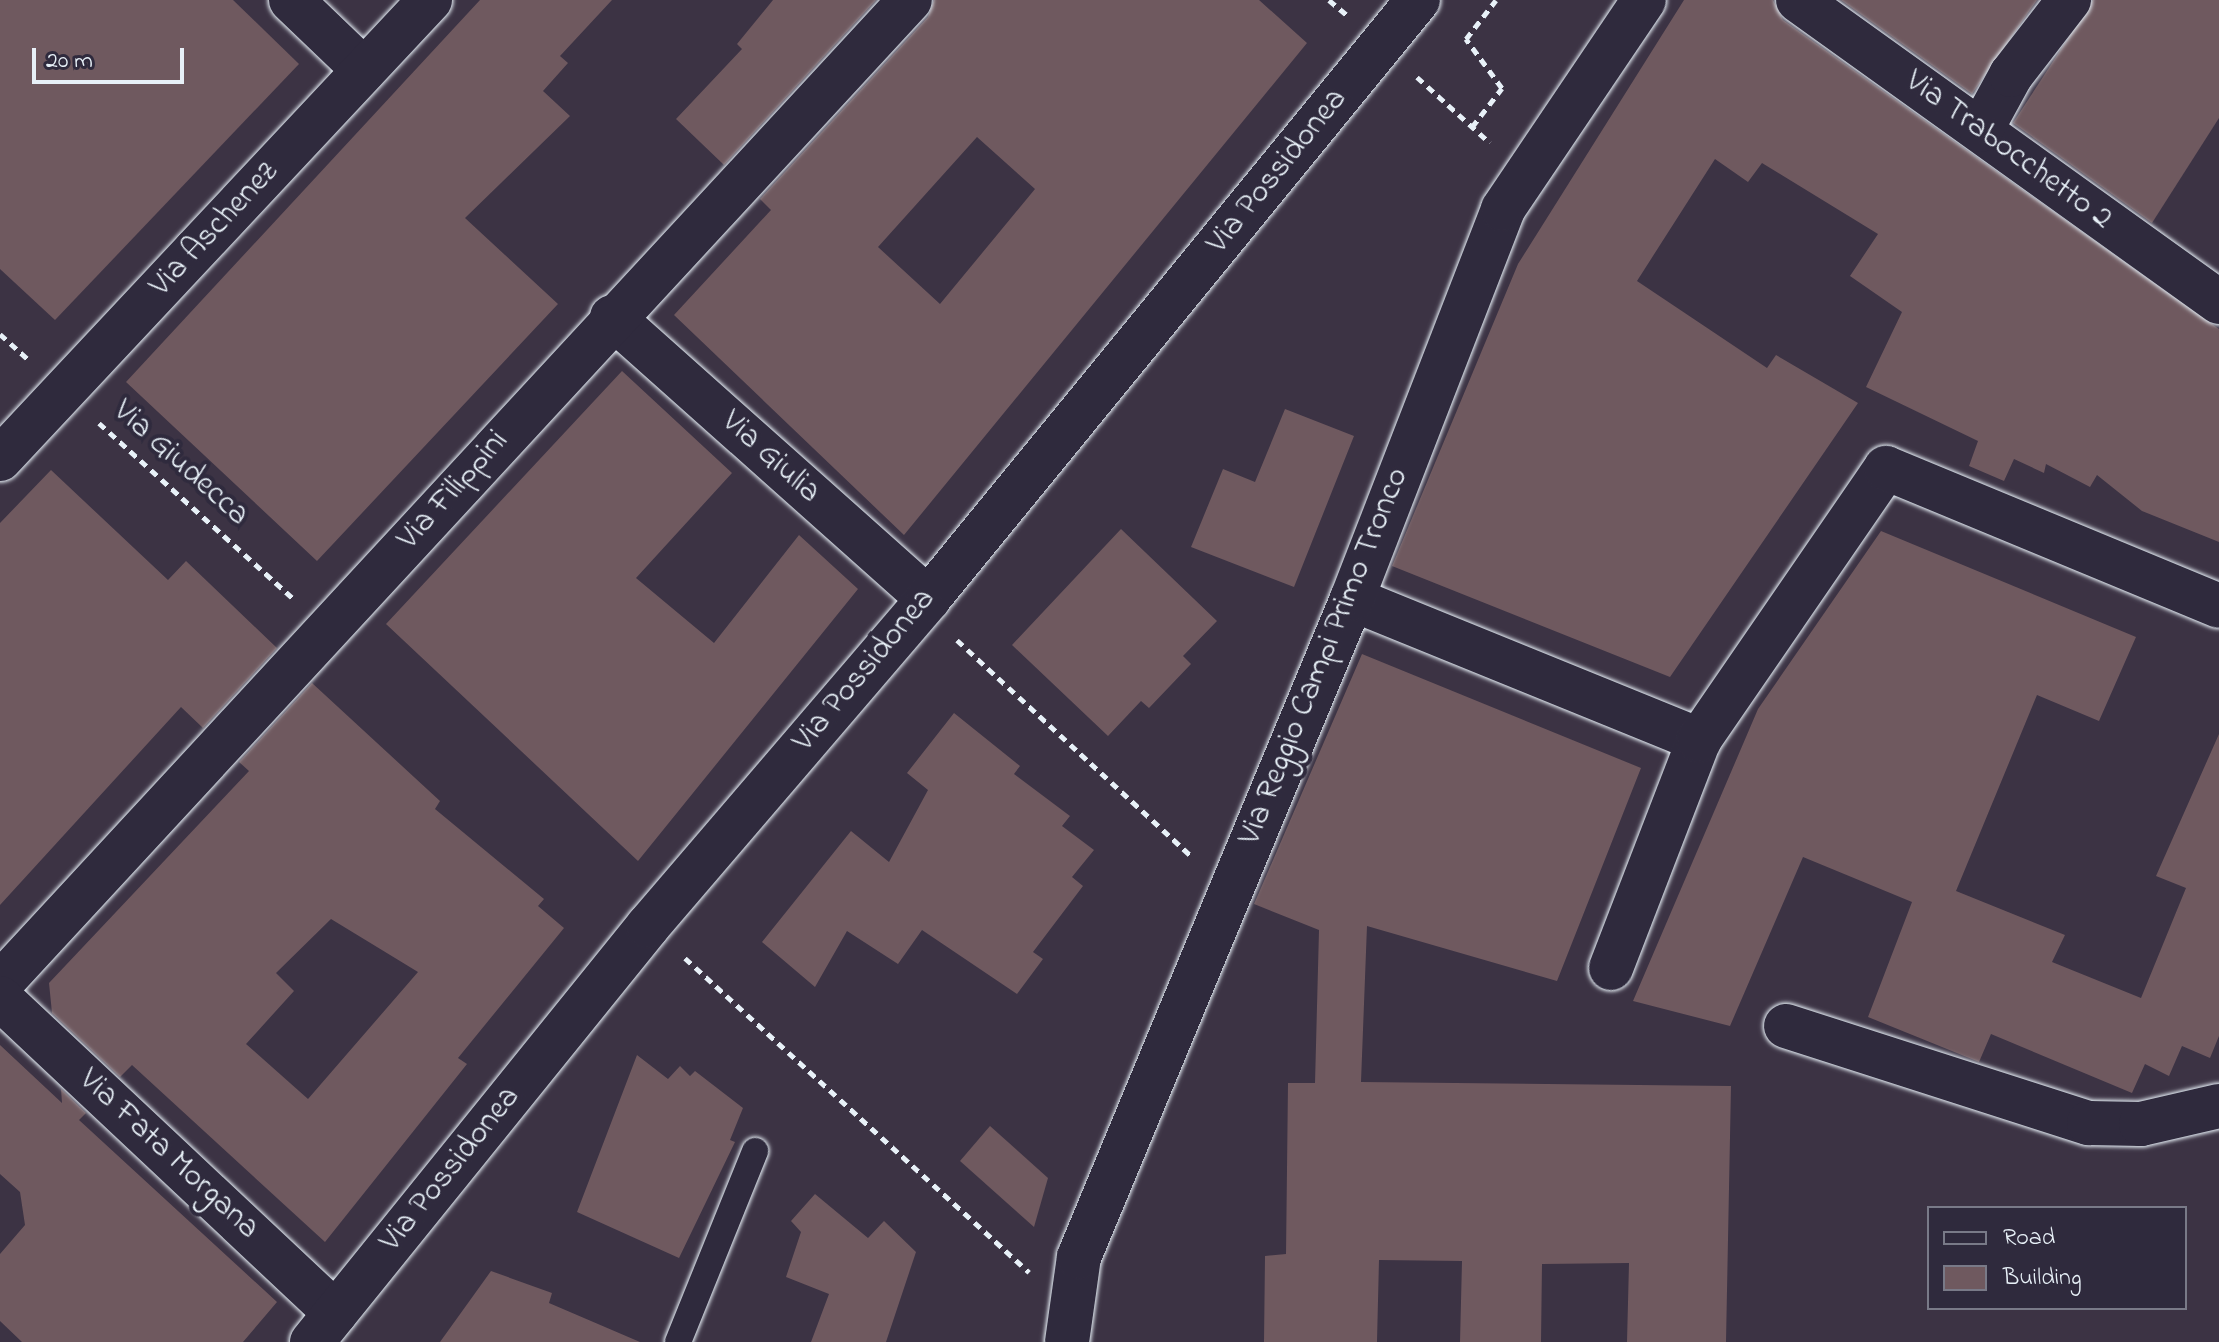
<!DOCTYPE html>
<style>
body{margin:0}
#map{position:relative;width:2219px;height:1342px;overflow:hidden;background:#3c3344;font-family:"Indie Flower",sans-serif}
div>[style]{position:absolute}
.building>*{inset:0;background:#6f595f}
.path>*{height:5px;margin-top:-2.5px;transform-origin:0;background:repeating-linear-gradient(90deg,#e8f1f8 0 8px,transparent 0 14px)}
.roads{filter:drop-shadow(0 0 2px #e8f1f8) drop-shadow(0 0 2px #e8f1f8)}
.lane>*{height:26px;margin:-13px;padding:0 13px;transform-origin:13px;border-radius:13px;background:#2f2a3d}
.street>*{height:44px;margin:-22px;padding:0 22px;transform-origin:22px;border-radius:22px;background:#2f2a3d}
.secondary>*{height:44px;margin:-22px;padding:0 22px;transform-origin:22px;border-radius:22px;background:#2f2a3d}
span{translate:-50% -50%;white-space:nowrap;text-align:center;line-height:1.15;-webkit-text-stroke:8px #2f2a3d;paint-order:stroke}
.street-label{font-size:32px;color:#e8f1f8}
.legend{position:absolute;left:1927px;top:1206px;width:260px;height:104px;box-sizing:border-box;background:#2f2a3d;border:2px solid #797a88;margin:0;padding:10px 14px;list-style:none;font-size:24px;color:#e8f1f8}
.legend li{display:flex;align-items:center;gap:16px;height:40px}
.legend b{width:40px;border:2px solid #797a88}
.scale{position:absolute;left:32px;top:48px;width:152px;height:36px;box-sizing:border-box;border:4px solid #e8f1f8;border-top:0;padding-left:10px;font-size:24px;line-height:28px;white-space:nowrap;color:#e8f1f8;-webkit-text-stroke:6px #2f2a3d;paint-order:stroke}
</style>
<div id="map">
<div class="building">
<i style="clip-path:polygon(0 0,233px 0,299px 64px,55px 320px,0 269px)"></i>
<i style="clip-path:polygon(480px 0,612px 0,560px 56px,568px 63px,543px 91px,570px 116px,465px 218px,558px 304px,317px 561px,126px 382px)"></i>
<i style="clip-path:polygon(773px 0,876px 0,724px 165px,676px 119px,742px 49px,737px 44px)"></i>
<i style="clip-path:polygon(evenodd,934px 0,1259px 0,1307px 43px,904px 535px,674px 315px,771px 210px,760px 199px,928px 17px,934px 0,977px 137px,1035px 189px,940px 304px,878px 247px,977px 137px)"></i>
<i style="clip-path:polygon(1684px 0,1773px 0,1783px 20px,2219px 329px,2219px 542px,2142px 511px,2097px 475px,2090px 487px,2046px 464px,2044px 473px,2014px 459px,2004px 481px,1969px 466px,1978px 441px,1866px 387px,1902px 312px,1850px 276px,1878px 234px,1762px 163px,1748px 182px,1715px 159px,1637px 281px,1767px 368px,1776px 355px,1858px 403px,1670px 677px,1392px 566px,1518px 264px)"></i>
<i style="clip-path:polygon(1841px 0,2037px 0,1972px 94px)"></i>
<i style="clip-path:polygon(2093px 0,2219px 0,2219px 118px,2152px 223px,2013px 123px)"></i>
<i style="clip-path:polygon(622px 371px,732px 473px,636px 578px,714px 643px,799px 535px,858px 589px,638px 861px,386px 624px)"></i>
<i style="clip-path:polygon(1285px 409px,1354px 436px,1294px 587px,1191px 547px,1223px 469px,1255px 482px)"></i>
<i style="clip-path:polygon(51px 470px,168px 580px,186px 561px,277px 648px,203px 728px,181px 707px,0 905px,0 523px)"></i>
<i style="clip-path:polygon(1121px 529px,1217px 621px,1183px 656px,1191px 664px,1149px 708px,1141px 701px,1108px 736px,1012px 645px)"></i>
<i style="clip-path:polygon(1881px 531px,2136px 637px,2099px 721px,2037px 695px,1956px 891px,2065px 935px,2052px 962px,2141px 998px,2186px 888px,2156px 876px,2219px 734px,2219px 1036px,2210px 1058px,2182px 1046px,2169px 1076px,2145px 1064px,2132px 1093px,1991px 1034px,1979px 1062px,1868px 1017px,1912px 902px,1803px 857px,1730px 1026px,1633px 1001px,1758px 709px)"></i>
<i style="clip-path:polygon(1362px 654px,1641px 768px,1557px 981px,1367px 926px,1361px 1082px,1731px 1086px,1726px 1342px,1627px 1342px,1629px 1263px,1542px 1264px,1541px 1342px,1460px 1342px,1462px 1261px,1379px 1260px,1377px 1342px,1264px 1342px,1265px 1256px,1286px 1254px,1288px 1083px,1315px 1083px,1319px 930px,1254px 904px)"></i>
<i style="clip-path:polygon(evenodd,312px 683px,440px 801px,435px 809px,544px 899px,538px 906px,564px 928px,458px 1058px,467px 1064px,325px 1242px,132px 1065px,120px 1077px,52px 1013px,49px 983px,249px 771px,239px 762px,312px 683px,331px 919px,418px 972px,308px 1099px,246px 1044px,294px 991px,276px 973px,331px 919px)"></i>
<i style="clip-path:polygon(954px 713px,1020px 766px,1014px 774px,1070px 816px,1062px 826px,1094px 850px,1072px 877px,1083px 886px,1033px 952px,1043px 959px,1017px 994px,922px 930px,898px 964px,847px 931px,815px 987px,762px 942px,851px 831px,889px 862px,928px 790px,907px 773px)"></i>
<i style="clip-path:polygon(0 1045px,62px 1103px,61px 1089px,86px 1113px,79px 1120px,277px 1302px,243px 1342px,22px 1342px,0 1321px,0 1254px,25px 1225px,20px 1192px,0 1174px)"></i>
<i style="clip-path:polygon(637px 1055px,668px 1079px,680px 1066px,690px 1076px,695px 1071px,743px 1108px,730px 1140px,735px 1142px,679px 1258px,577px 1212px)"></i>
<i style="clip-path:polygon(990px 1126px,1048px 1178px,1034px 1227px,960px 1161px)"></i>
<i style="clip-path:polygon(815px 1194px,868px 1238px,884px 1221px,916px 1252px,886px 1342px,811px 1342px,829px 1294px,786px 1277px,801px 1232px,791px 1221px)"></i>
<i style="clip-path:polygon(491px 1271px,552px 1293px,549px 1303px,640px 1342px,440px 1342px)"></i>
</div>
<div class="path">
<i style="left:1329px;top:0;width:23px;rotate:40deg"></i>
<i style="left:1417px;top:77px;width:98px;rotate:42.1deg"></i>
<i style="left:1472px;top:127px;width:49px;rotate:-52.4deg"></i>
<i style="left:1502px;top:88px;width:61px;rotate:-126.3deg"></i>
<i style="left:1466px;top:39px;width:49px;rotate:-52.4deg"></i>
<i style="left:0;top:334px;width:39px;rotate:42deg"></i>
<i style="left:99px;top:423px;width:263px;rotate:42.1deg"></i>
<i style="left:957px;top:640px;width:321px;rotate:42.7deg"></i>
<i style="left:685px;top:958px;width:466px;rotate:42.4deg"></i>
</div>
<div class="roads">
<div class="lane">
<i style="left:678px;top:1342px;width:206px;rotate:-68deg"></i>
</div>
<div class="street">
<i style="left:291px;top:0;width:101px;rotate:43.8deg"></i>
<i style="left:1798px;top:0;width:518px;rotate:35.65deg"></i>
<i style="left:1981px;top:130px;width:63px;rotate:-61.4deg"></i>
<i style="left:2011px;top:75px;width:95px;rotate:-52.3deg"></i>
<i style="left:612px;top:317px;width:424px;rotate:41.7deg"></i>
<i style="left:0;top:459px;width:629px;rotate:-46.87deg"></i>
<i style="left:1352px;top:599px;width:375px;rotate:22.1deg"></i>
<i style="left:1611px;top:968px;width:244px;rotate:-68.9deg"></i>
<i style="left:1699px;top:740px;width:330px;rotate:-55.5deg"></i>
<i style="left:1886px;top:468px;width:360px;rotate:22.5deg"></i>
<i style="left:0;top:984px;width:1340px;rotate:-47.24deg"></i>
<i style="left:0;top:998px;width:460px;rotate:43.2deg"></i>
<i style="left:1786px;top:1026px;width:318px;rotate:17.8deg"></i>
<i style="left:2089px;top:1123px;width:52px;rotate:1.1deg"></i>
<i style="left:2141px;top:1124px;width:80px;rotate:-13deg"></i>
<i style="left:312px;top:1342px;width:535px;rotate:-51.07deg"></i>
<i style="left:648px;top:926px;width:430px;rotate:-49.4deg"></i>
<i style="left:928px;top:599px;width:774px;rotate:-50.72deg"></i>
</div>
<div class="secondary">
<i style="left:1067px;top:1342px;width:86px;rotate:-82deg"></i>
<i style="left:1079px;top:1257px;width:712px;rotate:-67.47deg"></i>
<i style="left:1352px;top:599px;width:418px;rotate:-68.8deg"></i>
<i style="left:1503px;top:209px;width:252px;rotate:-56deg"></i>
</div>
</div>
<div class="street-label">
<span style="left:2008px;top:151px;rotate:36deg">Via Trabocchetto 2</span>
<span style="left:1278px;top:172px;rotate:-51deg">Via Possidonea</span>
<span style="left:215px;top:230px;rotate:-47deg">Via Aschenez</span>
<span style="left:770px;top:458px;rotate:42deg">Via Giulia</span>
<span style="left:180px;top:464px;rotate:42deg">Via Giudecca</span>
<span style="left:454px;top:491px;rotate:-48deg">Via Filippini</span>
<span style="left:1325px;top:657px;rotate:-68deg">Via Reggio Campi Primo Tronco</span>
<span style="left:865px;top:671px;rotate:-50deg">Via Possidonea</span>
<span style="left:168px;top:1155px;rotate:43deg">Via Fata Morgana</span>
<span style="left:451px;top:1170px;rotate:-51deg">Via Possidonea</span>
</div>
<ul class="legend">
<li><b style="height:10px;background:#2f2a3d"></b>Road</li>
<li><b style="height:22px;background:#6f595f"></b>Building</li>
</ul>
<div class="scale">20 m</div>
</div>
